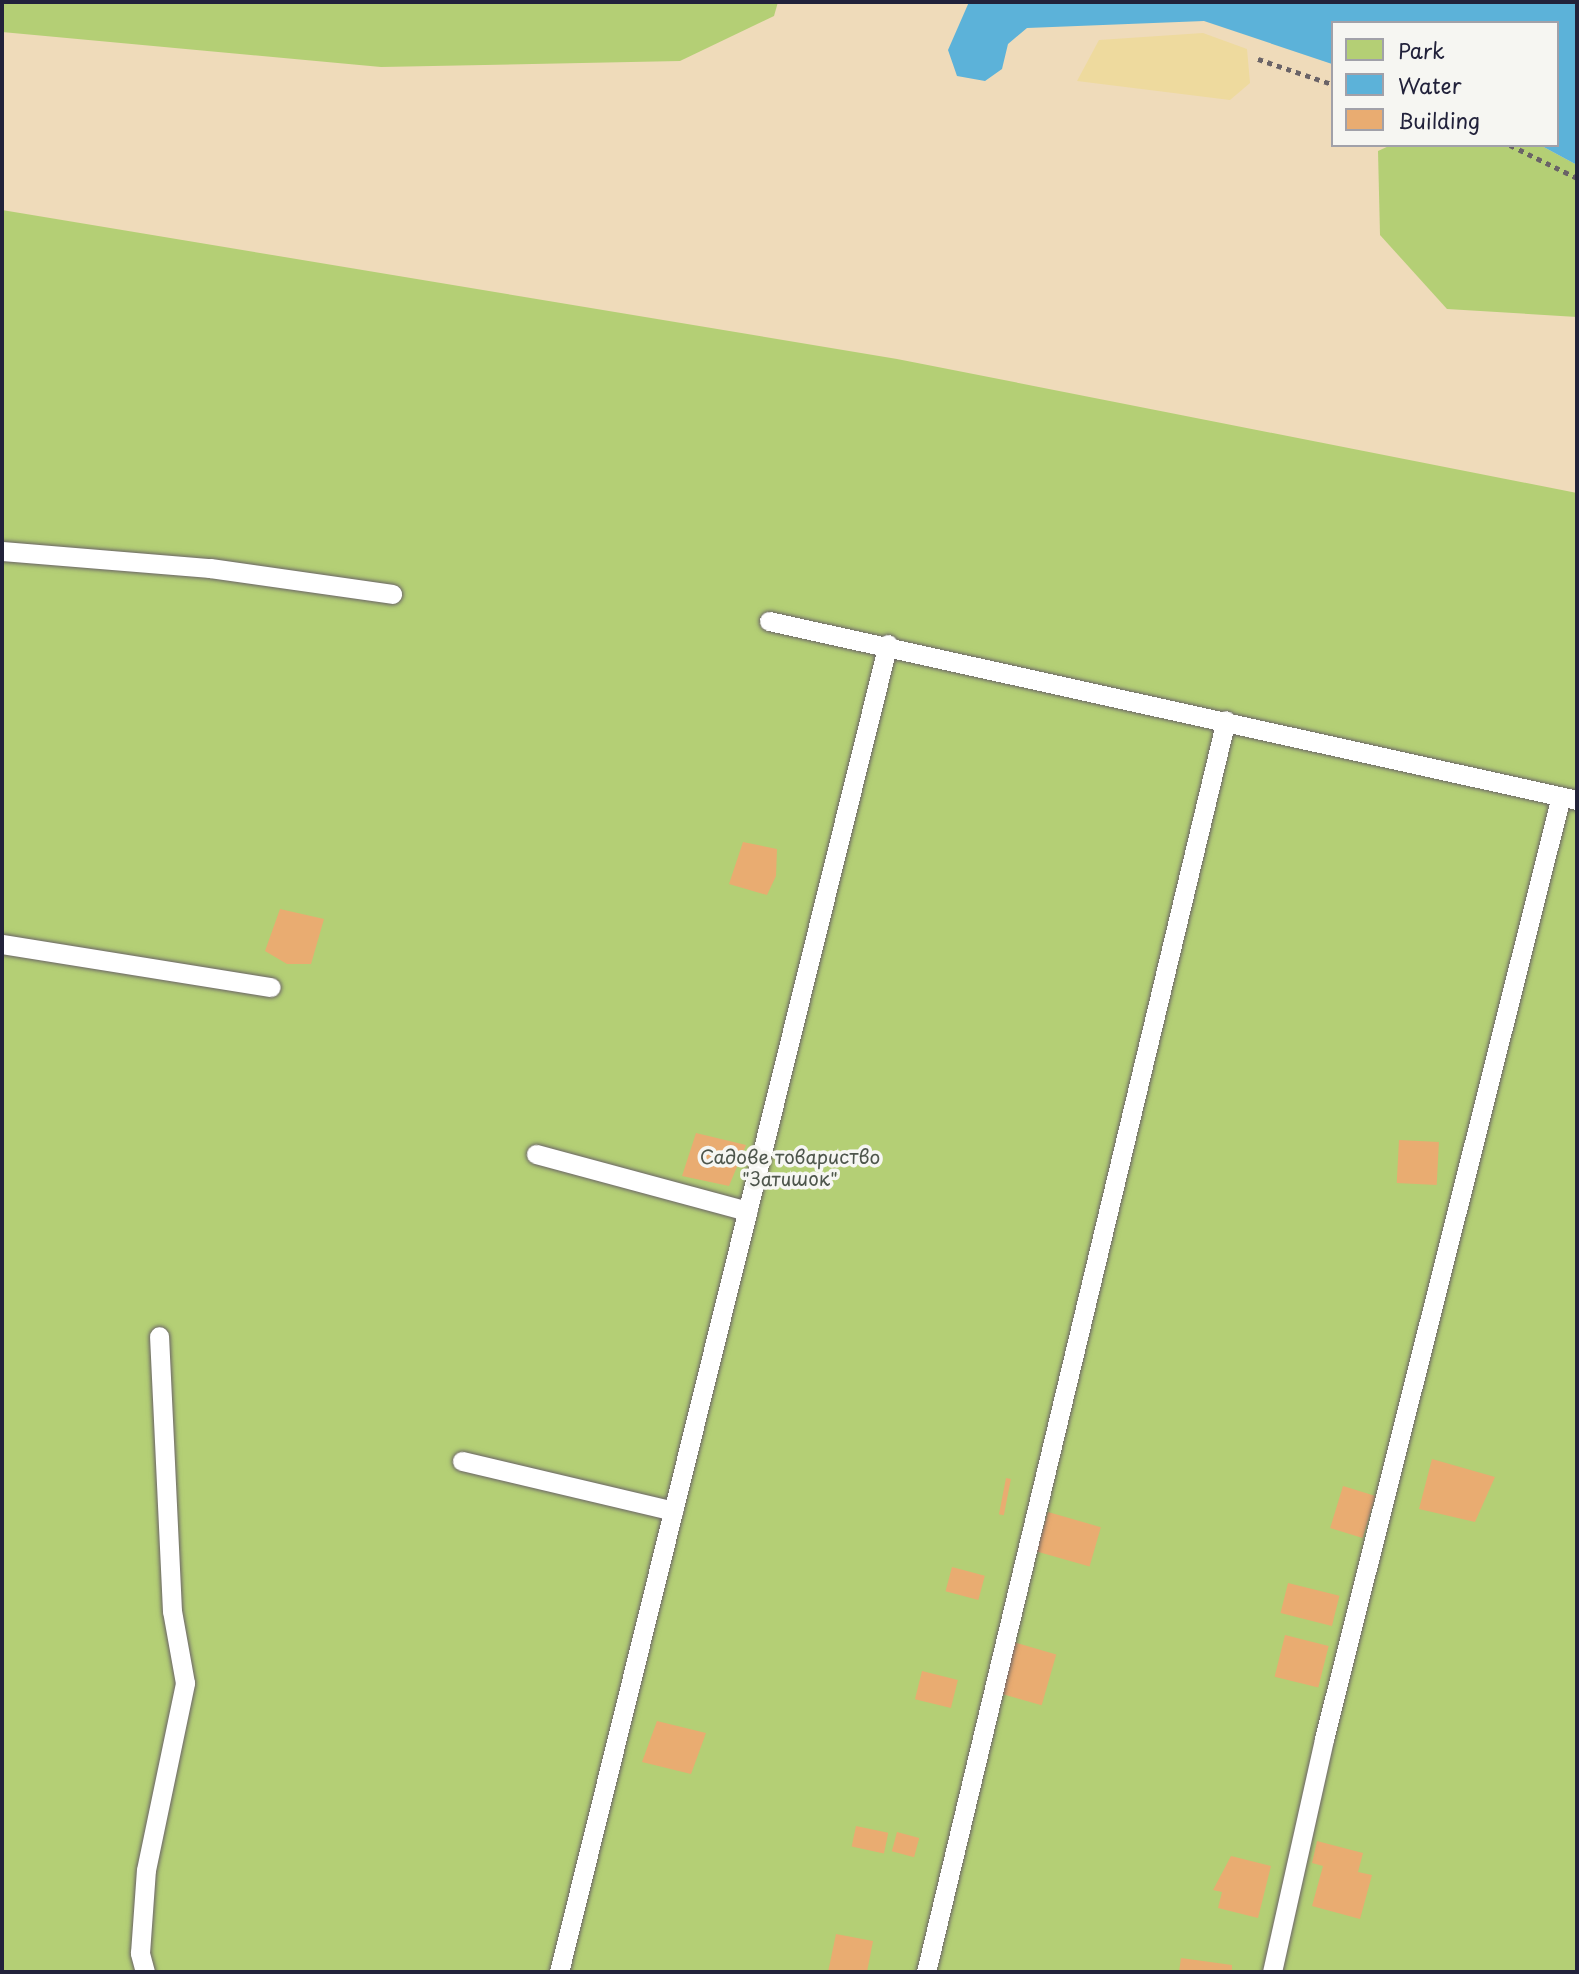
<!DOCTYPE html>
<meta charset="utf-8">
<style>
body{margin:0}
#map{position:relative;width:1579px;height:1974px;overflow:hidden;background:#efdbba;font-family:"Playpen Sans",sans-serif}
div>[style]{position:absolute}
.green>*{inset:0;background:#b4cf75}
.sand>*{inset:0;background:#eeda9e}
.water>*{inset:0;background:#5cb2d9}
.building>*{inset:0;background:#e9ac71;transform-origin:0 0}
.path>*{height:4.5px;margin-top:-2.25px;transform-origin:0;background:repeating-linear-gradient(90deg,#6a6367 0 5px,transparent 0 10px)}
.roads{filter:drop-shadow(0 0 2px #6a6367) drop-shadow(0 0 2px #6a6367)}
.service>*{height:19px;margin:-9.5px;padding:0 9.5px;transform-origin:9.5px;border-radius:9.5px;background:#fff}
span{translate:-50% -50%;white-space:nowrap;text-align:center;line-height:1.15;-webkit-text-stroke:7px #f6f6f2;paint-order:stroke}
.park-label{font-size:19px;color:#4e564c}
.frame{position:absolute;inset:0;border:4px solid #22223b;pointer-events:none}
.legend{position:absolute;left:1331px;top:21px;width:228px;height:126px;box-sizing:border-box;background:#f6f6f2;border:2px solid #a1a1a9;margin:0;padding:9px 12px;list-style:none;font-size:21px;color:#22223b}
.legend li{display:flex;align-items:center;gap:14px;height:35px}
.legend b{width:35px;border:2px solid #a1a1a9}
</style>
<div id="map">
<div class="green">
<i style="clip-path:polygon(2px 2px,778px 2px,774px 16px,680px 61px,381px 67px,2px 32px)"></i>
<i style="clip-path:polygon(1391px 145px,1540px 145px,1577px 165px,1577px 317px,1447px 309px,1380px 235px,1378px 151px)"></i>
<i style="clip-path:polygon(2px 210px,897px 359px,1577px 493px,1577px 1972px,2px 1972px)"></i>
</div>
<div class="sand">
<i style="clip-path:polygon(1203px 33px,1247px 49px,1250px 83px,1230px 100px,1077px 81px,1099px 40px)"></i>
</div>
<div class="water">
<i style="clip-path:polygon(969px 2px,1577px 2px,1577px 165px,1540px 145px,1556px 145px,1556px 23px,1332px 23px,1332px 64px,1204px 21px,1027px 28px,1008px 44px,1002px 69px,985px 81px,957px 76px,948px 50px)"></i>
</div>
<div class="building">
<i style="clip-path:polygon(743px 842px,777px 849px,776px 876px,767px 895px,729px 884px)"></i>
<i style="clip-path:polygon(280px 909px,324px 919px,311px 964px,287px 964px,265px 951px)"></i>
<i style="clip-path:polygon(696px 1133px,746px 1145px,729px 1186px,682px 1176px)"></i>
<i style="left:1399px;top:1140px;width:40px;height:43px;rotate:3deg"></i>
<i style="clip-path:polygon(1432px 1459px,1495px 1477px,1475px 1522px,1419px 1509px)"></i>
<i style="left:1006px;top:1478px;width:5px;height:37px;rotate:11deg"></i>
<i style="left:1343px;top:1486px;width:34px;height:44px;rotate:17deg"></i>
<i style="left:1048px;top:1512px;width:55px;height:41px;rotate:16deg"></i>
<i style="left:952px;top:1567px;width:34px;height:25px;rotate:15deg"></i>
<i style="left:1288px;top:1583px;width:53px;height:31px;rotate:14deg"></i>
<i style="left:1285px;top:1635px;width:45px;height:43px;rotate:14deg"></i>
<i style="left:1013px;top:1642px;width:45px;height:53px;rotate:16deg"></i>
<i style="left:922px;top:1671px;width:37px;height:29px;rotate:14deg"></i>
<i style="clip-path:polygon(657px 1721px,706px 1733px,691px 1774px,642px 1762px)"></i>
<i style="left:856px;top:1826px;width:33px;height:21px;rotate:12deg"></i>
<i style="left:897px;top:1832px;width:23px;height:20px;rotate:15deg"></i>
<i style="clip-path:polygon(1317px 1841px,1363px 1853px,1358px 1872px,1372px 1875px,1360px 1919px,1312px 1906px,1323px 1866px,1312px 1863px)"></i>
<i style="clip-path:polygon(1231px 1856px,1271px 1866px,1258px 1918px,1218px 1908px,1222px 1892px,1213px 1890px)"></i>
<i style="clip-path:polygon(836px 1934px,873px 1941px,867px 1972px,828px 1972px)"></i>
<i style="clip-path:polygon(1181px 1958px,1232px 1965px,1232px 1972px,1179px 1972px)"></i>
</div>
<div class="path">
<i style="left:1258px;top:59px;width:78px;rotate:18.7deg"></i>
<i style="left:1510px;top:145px;width:75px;rotate:26.2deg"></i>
</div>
<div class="roads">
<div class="service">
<i style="left:2px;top:551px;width:209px;rotate:4.7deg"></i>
<i style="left:210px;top:568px;width:184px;rotate:8.1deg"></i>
<i style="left:769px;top:621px;width:828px;rotate:12.49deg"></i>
<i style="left:2px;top:944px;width:272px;rotate:9.1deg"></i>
<i style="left:536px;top:1154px;width:219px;rotate:15.1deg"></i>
<i style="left:462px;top:1461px;width:217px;rotate:13.3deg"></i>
<i style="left:145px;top:1972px;width:20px;rotate:-105deg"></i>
<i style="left:140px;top:1953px;width:83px;rotate:-85.9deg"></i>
<i style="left:146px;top:1870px;width:191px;rotate:-78.2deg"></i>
<i style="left:185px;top:1683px;width:73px;rotate:-100.2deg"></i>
<i style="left:172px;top:1611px;width:275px;rotate:-92.7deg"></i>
<i style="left:559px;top:1972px;width:1368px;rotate:-76.09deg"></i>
<i style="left:926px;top:1972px;width:1287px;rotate:-76.53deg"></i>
<i style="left:1272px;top:1972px;width:239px;rotate:-77.4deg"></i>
<i style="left:1324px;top:1739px;width:972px;rotate:-75.89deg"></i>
</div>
</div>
<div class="park-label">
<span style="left:790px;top:1168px">Садове товариство<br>"Затишок"</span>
</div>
<div class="frame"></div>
<ul class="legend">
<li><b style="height:19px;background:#b4cf75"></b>Park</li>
<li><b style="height:19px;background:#5cb2d9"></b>Water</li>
<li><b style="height:19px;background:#e9ac71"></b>Building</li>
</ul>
</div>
